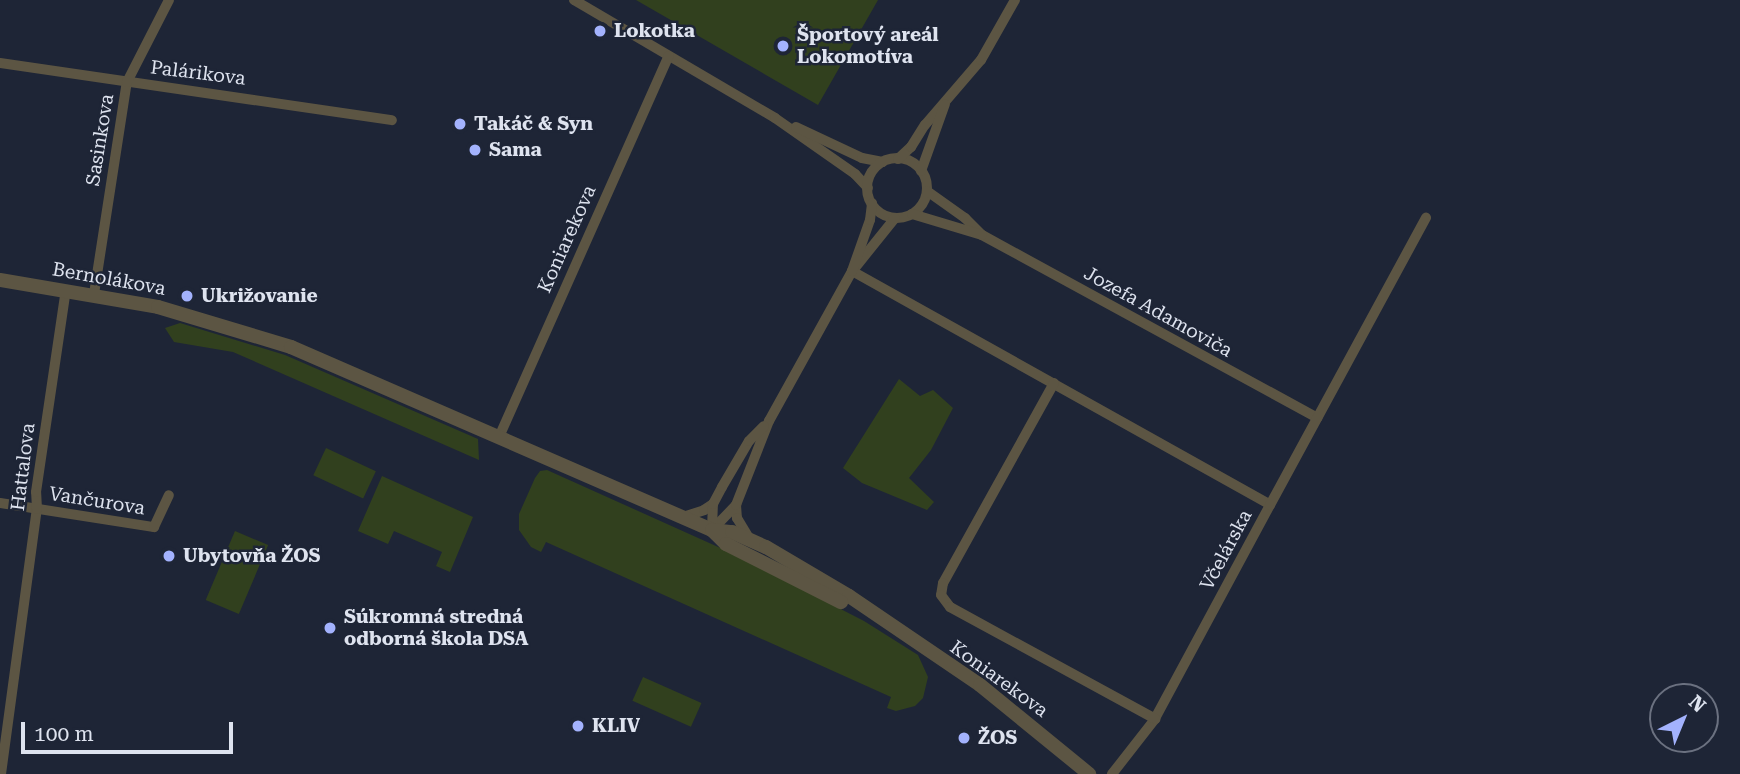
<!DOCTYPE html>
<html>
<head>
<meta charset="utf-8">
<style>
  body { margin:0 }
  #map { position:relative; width:1740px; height:774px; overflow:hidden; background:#1e2536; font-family:"Roboto Serif",serif }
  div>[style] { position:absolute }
  .green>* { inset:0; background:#31401e; transform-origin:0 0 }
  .minor>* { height:10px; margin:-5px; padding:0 5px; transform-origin:5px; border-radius:5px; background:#5c5543 }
  .minor>.ring { margin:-5px; padding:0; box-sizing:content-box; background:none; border:10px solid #5c5543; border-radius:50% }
  .tertiary>* { height:14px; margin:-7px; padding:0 7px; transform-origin:7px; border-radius:7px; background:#5c5543 }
  .dots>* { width:19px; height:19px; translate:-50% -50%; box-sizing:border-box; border:4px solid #1e2536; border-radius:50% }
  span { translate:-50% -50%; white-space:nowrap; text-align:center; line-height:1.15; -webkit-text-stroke:5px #1e2536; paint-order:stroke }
  .poi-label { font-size:19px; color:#dee3ef; font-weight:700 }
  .left { translate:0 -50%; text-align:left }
  .street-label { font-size:19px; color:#dee3ef }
  .north { position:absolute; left:1649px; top:683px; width:70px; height:70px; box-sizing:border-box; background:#1e2536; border:2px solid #6b7180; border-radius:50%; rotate:43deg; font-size:19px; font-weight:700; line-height:28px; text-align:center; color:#dee3ef }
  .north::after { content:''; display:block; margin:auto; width:24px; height:32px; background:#a3b2fd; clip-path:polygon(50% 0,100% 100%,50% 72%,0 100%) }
  .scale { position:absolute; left:21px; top:722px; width:212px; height:32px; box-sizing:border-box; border:4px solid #dee3ef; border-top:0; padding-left:9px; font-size:21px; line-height:24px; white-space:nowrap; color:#dee3ef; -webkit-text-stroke:5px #1e2536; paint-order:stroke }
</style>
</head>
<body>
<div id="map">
  <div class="green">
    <div style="clip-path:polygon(636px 0,878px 0,818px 105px)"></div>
    <div style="clip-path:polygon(180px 323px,285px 355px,478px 439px,479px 460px,233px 352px,174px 342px,165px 328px)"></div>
    <div style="clip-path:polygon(899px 379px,920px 396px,933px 390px,953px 408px,931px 450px,909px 478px,934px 502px,927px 510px,862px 483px,843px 468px)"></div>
    <div style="left:326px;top:448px;width:55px;height:30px;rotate:25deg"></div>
    <div style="clip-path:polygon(547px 470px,736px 555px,864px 621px,918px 655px,928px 677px,923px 698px,915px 706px,896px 711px,887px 708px,891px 697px,546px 542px,541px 552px,531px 547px,519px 530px,519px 514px,535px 478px,540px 471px)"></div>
    <div style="clip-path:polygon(382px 476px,473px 517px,450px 572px,436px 566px,442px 552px,394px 531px,388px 544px,358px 531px)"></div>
    <div style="left:235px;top:531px;width:36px;height:75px;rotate:23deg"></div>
    <div style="left:643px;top:677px;width:64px;height:26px;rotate:24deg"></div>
  </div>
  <div class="minor">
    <div style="left:574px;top:0;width:233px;rotate:30.4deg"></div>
    <div style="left:775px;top:118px;width:98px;rotate:35deg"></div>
    <div style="left:855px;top:174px;width:19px;rotate:47deg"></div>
    <div style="left:0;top:63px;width:396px;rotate:8.3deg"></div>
    <div style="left:796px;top:127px;width:73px;rotate:25.2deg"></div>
    <div style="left:862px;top:158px;width:21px;rotate:11deg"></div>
    <div class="ring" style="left:867px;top:158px;width:50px;height:50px"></div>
    <div style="left:898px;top:159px;width:18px;rotate:-43deg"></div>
    <div style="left:911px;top:147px;width:26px;rotate:-58deg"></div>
    <div style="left:925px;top:125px;width:86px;rotate:-49.3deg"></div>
    <div style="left:981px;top:60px;width:69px;rotate:-60.5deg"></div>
    <div style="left:921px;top:171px;width:71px;rotate:-70.3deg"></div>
    <div style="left:927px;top:191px;width:47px;rotate:35.4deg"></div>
    <div style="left:965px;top:218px;width:24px;rotate:45deg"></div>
    <div style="left:982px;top:235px;width:382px;rotate:28.6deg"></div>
    <div style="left:912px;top:214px;width:73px;rotate:16.7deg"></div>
    <div style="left:854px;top:269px;width:65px;rotate:-51.2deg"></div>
    <div style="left:852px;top:271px;width:479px;rotate:29.2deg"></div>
    <div style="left:1270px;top:505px;width:243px;rotate:118.3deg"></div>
    <div style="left:1155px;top:719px;width:70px;rotate:128deg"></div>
    <div style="left:94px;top:294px;width:215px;rotate:-81.2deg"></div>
    <div style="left:127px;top:82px;width:92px;rotate:-62.9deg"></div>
    <div style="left:1054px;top:383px;width:229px;rotate:119deg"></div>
    <div style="left:943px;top:583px;width:12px;rotate:99deg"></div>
    <div style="left:941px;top:595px;width:15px;rotate:53deg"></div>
    <div style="left:950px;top:607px;width:234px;rotate:28.6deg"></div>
    <div style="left:499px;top:437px;width:417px;rotate:-66deg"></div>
    <div style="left:0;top:503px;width:156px;rotate:8.9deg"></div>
    <div style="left:154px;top:527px;width:35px;rotate:-65deg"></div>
    <div style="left:736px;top:505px;width:13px;rotate:86deg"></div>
    <div style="left:737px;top:518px;width:26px;rotate:59deg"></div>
    <div style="left:1270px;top:505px;width:327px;rotate:-61.5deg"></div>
    <div style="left:683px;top:517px;width:22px;rotate:-18deg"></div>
    <div style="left:704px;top:510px;width:11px;rotate:-34deg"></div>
    <div style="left:712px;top:530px;width:35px;rotate:-46deg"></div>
    <div style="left:736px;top:505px;width:90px;rotate:-68.6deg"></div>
    <div style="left:769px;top:421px;width:171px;rotate:-61deg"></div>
    <div style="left:852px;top:271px;width:54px;rotate:-70.6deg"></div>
    <div style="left:870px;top:220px;width:17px;rotate:-83deg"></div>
    <div style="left:712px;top:530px;width:26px;rotate:-88deg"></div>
    <div style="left:713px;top:504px;width:19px;rotate:-62deg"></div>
    <div style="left:722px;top:487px;width:53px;rotate:-59.6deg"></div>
    <div style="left:749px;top:441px;width:21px;rotate:-45deg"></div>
    <div style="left:1px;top:774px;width:267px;rotate:-82.3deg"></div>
    <div style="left:37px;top:509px;width:17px;rotate:-93deg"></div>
    <div style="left:36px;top:492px;width:204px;rotate:-81.6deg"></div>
  </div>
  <div class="tertiary">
    <div style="left:0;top:280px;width:160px;rotate:9.7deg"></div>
    <div style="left:158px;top:307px;width:139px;rotate:16.7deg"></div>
    <div style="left:291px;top:347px;width:459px;rotate:23.5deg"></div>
    <div style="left:712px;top:530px;width:20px;rotate:6deg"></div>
    <div style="left:732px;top:532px;width:37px;rotate:24deg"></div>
    <div style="left:766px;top:547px;width:96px;rotate:30.6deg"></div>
    <div style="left:849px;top:596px;width:158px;rotate:34.2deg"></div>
    <div style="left:980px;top:685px;width:141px;rotate:39.2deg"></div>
    <div style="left:712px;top:530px;width:20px;rotate:45deg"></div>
    <div style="left:726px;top:544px;width:129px;rotate:26.8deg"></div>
  </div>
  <div class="dots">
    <div style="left:600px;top:31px;background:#a3b2fd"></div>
    <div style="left:783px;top:46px;background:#a3b2fd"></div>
    <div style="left:460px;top:124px;background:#a3b2fd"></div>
    <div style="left:475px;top:150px;background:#a3b2fd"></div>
    <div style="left:187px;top:296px;background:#a3b2fd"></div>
    <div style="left:169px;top:556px;background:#a3b2fd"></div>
    <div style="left:330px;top:628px;background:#a3b2fd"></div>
    <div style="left:578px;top:726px;background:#a3b2fd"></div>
    <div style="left:964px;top:738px;background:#a3b2fd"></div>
  </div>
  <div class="poi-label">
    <span class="left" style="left:614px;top:31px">Lokotka</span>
    <span class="left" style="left:797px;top:46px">Športový areál<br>Lokomotíva</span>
    <span class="left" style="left:474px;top:124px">Takáč &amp; Syn</span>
    <span class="left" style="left:489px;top:150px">Sama</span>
    <span class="left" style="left:201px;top:296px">Ukrižovanie</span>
    <span class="left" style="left:183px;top:556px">Ubytovňa ŽOS</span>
    <span class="left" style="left:344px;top:628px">Súkromná stredná<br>odborná škola DSA</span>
    <span class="left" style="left:592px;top:726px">KLIV</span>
    <span class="left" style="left:978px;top:738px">ŽOS</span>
  </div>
  <div class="street-label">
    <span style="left:198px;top:73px;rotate:7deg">Palárikova</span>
    <span style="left:100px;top:140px;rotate:-81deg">Sasinkova</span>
    <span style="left:567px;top:239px;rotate:-66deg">Koniarekova</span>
    <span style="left:109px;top:279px;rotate:10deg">Bernolákova</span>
    <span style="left:1158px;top:312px;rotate:29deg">Jozefa Adamoviča</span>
    <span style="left:23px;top:467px;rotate:-83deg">Hattalova</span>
    <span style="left:97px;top:501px;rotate:9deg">Vančurova</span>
    <span style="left:1226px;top:550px;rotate:-62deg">Včelárska</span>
    <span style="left:999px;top:679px;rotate:36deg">Koniarekova</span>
  </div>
  <div class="north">N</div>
  <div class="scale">100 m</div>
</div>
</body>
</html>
